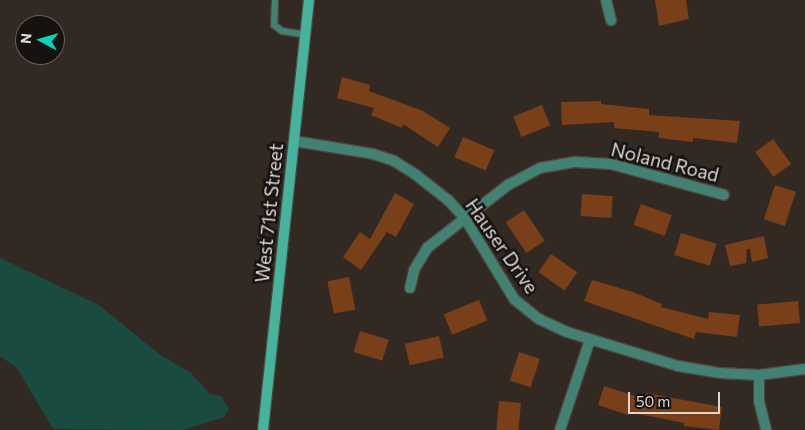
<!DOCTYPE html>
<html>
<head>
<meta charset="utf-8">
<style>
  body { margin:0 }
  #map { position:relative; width:805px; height:430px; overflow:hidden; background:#322923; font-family:Commissioner,sans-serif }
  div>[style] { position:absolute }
  .water>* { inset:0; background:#1a4b41 }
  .building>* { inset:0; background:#783f19; transform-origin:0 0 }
  .roads { filter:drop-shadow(1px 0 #4d453f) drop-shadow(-1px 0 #4d453f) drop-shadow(0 1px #4d453f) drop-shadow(0 -1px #4d453f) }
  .lane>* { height:6px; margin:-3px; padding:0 3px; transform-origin:3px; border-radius:3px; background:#438173 }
  .street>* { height:10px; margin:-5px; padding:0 5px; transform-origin:5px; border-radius:5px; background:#438173 }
  .secondary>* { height:10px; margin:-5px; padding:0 5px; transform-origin:5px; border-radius:5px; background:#46b39c }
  span { translate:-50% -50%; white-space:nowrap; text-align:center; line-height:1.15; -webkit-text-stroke:5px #161210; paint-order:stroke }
  .street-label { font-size:19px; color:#ddd7d4 }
  .north { position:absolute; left:15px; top:15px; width:50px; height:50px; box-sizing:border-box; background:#161210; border:1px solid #66615e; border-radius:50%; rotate:276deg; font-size:14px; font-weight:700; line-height:20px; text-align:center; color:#ddd7d4 }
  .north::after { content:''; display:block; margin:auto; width:18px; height:22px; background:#05d5b6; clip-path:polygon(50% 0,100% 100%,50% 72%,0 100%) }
  .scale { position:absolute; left:628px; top:392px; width:92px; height:22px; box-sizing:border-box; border:2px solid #ddd7d4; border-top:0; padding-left:6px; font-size:15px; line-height:18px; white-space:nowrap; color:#ddd7d4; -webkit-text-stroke:4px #161210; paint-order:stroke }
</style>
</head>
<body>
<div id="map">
  <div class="water">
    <div style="clip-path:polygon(0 258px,99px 305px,159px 354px,191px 373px,210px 394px,221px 396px,229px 409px,224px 417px,183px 430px,53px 429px,17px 368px,0 356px)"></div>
  </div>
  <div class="building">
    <div style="clip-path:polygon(655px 0,686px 0,689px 19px,659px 26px)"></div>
    <div style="clip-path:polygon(342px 77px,370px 85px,369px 91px,423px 111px,450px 128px,438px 147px,403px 124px,402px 128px,371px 115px,374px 108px,337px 98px)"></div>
    <div style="clip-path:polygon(601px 101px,601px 104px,649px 109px,649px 115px,740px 121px,737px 143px,693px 138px,693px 142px,659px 138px,659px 132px,614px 128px,614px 122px,562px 125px,561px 102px)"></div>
    <div style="left:542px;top:105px;width:22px;height:31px;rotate:68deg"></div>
    <div style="left:463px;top:137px;width:34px;height:22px;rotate:23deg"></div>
    <div style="left:773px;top:139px;width:31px;height:22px;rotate:54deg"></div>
    <div style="left:775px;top:185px;width:22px;height:36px;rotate:18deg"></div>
    <div style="clip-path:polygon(395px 193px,414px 204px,396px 237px,387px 232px,361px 270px,343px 257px,360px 232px,370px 239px)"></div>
    <div style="left:582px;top:194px;width:31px;height:22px;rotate:4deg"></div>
    <div style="left:641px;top:204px;width:33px;height:22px;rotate:20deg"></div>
    <div style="left:524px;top:210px;width:37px;height:22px;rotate:56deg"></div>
    <div style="left:681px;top:233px;width:37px;height:23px;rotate:17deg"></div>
    <div style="clip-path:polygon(764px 236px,768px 258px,752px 262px,750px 249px,747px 249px,746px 263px,730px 266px,725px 245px)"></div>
    <div style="left:551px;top:254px;width:32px;height:22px;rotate:35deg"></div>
    <div style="left:349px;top:277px;width:33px;height:22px;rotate:79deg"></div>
    <div style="clip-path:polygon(592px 280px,633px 292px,662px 304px,661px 307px,708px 319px,709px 312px,740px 315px,737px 337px,696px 332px,694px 339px,584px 301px)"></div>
    <div style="left:479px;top:300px;width:22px;height:38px;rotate:68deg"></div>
    <div style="left:798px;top:301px;width:22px;height:41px;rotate:85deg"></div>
    <div style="left:360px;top:331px;width:30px;height:22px;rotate:17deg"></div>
    <div style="left:439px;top:336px;width:22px;height:35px;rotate:77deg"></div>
    <div style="left:519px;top:352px;width:22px;height:30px;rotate:18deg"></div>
    <div style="clip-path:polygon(604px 386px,645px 399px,646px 393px,722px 407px,719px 430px,684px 426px,684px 423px,629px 412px,628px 415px,598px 405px)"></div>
    <div style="left:499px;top:401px;width:22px;height:29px;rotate:5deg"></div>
  </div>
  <div class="roads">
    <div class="lane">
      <div style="left:275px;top:0;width:25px;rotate:92deg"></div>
      <div style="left:274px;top:25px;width:10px;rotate:37deg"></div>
      <div style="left:282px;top:31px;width:24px;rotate:9deg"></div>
    </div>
    <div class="street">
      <div style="left:606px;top:0;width:21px;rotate:76deg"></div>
      <div style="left:294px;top:141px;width:80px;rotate:9.3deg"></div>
      <div style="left:373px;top:154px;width:22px;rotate:18deg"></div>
      <div style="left:394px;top:161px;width:26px;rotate:32deg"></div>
      <div style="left:416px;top:175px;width:41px;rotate:38deg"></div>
      <div style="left:448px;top:200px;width:23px;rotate:47deg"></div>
      <div style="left:464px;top:217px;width:96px;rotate:58.6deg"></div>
      <div style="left:514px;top:299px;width:32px;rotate:39deg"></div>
      <div style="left:539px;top:319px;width:31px;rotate:25deg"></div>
      <div style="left:567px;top:332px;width:116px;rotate:17deg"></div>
      <div style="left:678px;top:366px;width:43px;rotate:9.5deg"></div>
      <div style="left:720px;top:373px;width:39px;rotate:3deg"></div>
      <div style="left:759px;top:375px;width:46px;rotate:-7.4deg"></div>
      <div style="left:410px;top:288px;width:18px;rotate:-77deg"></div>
      <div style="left:414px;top:270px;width:26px;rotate:-59deg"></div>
      <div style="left:427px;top:248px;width:103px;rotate:-37.9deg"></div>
      <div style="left:508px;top:185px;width:36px;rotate:-28deg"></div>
      <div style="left:540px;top:168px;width:36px;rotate:-10deg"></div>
      <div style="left:575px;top:162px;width:36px;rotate:3deg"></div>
      <div style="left:611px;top:164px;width:117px;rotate:15.3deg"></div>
      <div style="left:759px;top:375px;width:26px;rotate:90deg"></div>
      <div style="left:759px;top:401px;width:30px;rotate:76deg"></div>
      <div style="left:560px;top:430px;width:95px;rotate:-71.6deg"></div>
    </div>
    <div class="secondary">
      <div style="left:263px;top:430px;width:432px;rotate:-83.9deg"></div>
    </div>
  </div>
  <div class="street-label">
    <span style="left:665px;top:162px;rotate:14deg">Noland Road</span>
    <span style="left:269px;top:213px;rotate:-84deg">West 71st Street</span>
    <span style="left:502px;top:246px;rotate:55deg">Hauser Drive</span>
  </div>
  <div class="north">N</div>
  <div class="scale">50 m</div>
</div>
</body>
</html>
